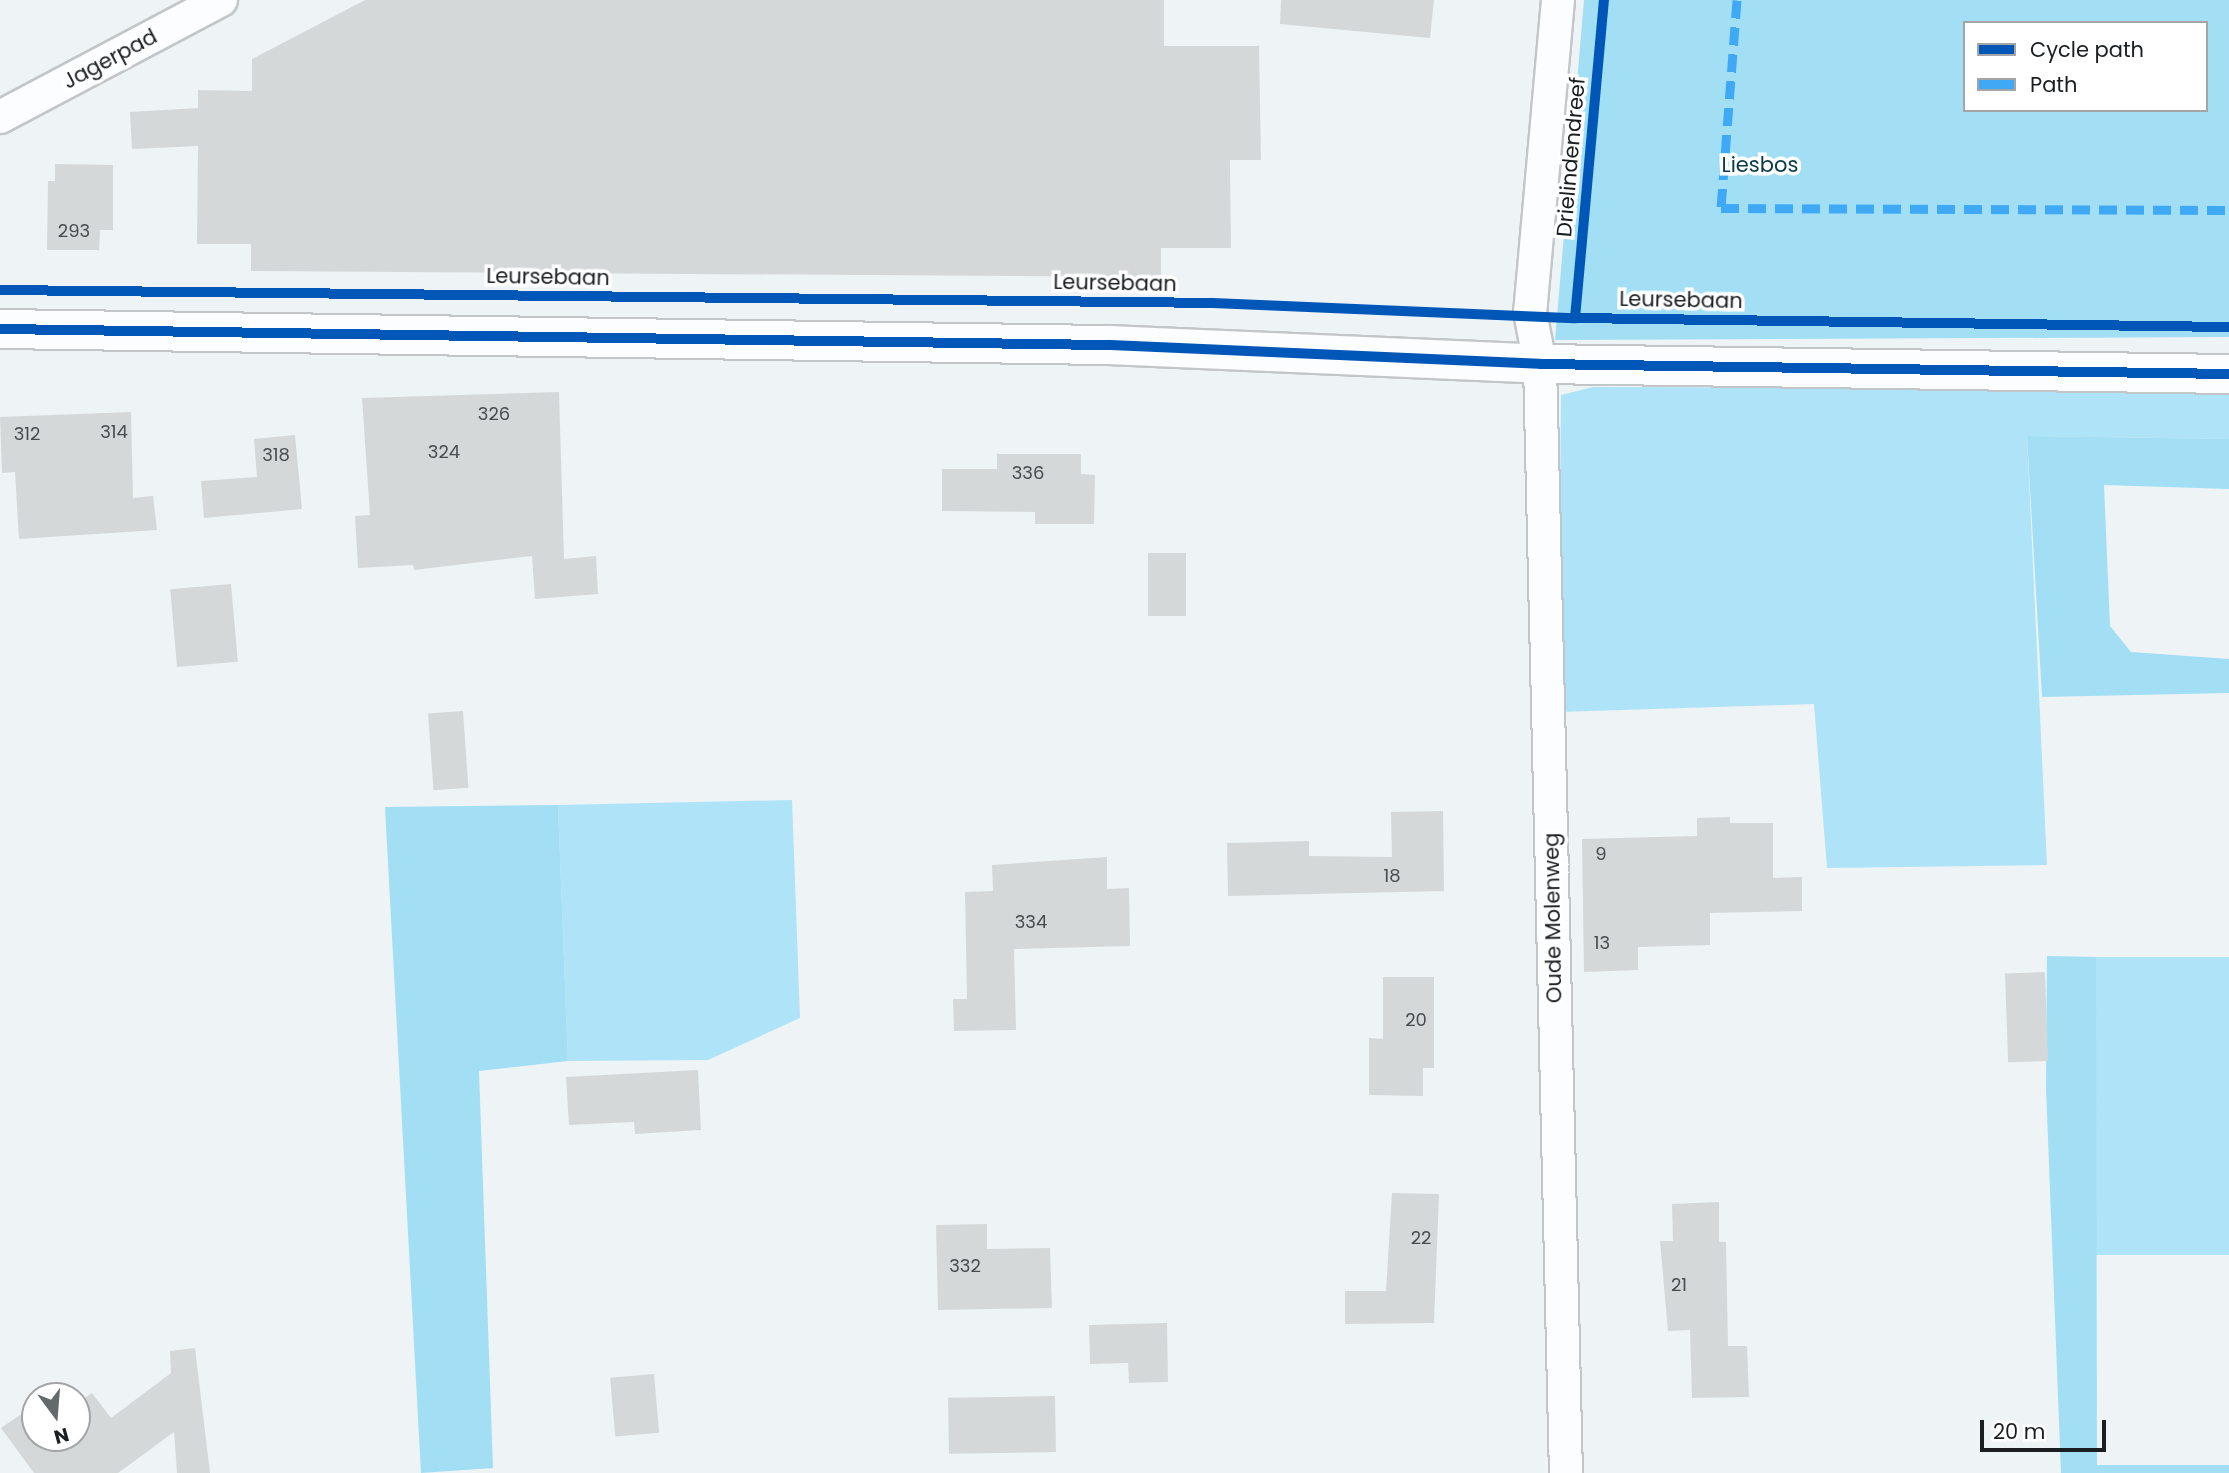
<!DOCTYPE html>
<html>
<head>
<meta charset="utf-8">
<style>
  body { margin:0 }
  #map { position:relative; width:2229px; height:1473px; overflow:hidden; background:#eef3f6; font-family:Poppins,sans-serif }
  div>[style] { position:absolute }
  .green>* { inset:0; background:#afe3f7; transform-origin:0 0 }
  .forest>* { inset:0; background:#a2dff5 }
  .building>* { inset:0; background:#d4d8d9; transform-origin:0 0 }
  .roads { filter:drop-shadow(2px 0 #c2c6c8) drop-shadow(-2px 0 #c2c6c8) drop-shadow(0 2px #c2c6c8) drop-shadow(0 -2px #c2c6c8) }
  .minor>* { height:32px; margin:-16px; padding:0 16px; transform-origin:16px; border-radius:16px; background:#fcfdfe }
  .tertiary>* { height:38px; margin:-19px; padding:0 19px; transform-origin:19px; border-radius:19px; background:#fcfdfe }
  .quiet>* { height:9px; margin-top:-4.5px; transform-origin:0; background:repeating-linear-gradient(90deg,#3fa9f5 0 18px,transparent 0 27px) }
  .cycleway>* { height:10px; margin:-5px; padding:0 5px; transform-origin:5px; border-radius:5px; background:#0057b8 }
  span { translate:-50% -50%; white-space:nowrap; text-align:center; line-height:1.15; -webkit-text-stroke:7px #fff; paint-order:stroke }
  .number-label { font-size:18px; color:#484c4e }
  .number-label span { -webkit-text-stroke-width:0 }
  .street-label { font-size:21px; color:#1a1e20 }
  .park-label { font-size:21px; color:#0a3b4b }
  .legend { position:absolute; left:1963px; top:21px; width:245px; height:91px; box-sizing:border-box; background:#fff; border:2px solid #a3a5a6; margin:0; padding:9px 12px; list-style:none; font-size:21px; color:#1a1e20 }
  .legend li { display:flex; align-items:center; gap:14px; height:35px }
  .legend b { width:35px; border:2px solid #a3a5a6 }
  .north { position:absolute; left:21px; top:1382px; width:70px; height:70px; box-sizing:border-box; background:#fff; border:2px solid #a3a5a6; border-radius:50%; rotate:164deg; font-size:19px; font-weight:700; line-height:28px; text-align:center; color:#1a1e20 }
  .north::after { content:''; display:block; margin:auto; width:24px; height:32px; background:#64696b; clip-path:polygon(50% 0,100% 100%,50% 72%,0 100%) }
  .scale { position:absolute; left:1980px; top:1420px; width:126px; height:32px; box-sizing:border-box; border:4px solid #1a1e20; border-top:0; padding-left:9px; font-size:21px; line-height:24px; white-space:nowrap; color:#1a1e20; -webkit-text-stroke:5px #fff; paint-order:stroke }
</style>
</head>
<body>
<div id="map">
  <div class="green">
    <div style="clip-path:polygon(1593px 387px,2229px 389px,2229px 439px,2027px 436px,2047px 865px,1827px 868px,1814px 704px,1558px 712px,1561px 395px)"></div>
    <div style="clip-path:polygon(792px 800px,800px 1018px,708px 1060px,568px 1061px,558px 805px)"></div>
    <div style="left:2096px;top:957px;width:133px;height:298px"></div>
  </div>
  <div class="forest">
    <div style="clip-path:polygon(evenodd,1584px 0,2229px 0,2229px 337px,1555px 340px,1584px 0,1965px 23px,2206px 23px,2206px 110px,1965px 110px,1965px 23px)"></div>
    <div style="clip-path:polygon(2027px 436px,2229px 439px,2229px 489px,2104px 485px,2110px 626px,2131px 652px,2229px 659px,2229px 693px,2042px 697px)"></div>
    <div style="clip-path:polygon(558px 805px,568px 1061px,479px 1071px,493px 1468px,421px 1473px,385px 807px)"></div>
    <div style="clip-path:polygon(2047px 956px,2096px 957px,2097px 1465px,2229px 1465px,2229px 1473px,2061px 1473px,2046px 1088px)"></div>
  </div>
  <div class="building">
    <div style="clip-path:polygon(365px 0,1164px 0,1164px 46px,1259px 46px,1261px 160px,1230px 160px,1231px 248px,1161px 248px,1161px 277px,251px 271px,251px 244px,197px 244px,198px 146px,132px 149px,130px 112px,198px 108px,198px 90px,252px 91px,252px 59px)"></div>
    <div style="clip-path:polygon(1281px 0,1434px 0,1430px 38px,1280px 24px)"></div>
    <div style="clip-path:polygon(55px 164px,113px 165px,113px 230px,100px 230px,99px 250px,47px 250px,48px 181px,55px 181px)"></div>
    <div style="clip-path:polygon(559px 392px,564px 559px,596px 556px,598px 594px,535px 599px,532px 556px,414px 570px,413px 565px,358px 568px,355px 516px,370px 515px,362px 398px)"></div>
    <div style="clip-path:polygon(131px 412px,133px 498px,153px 496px,157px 530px,19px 539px,15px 472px,2px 473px,0 417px)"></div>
    <div style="clip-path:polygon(295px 435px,302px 509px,204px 518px,201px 481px,257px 477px,254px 439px)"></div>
    <div style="clip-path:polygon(997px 454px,1081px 454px,1081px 474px,1095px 475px,1094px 524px,1035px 524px,1035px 512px,942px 511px,942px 469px,997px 469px)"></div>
    <div style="left:1148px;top:553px;width:38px;height:63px"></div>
    <div style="left:231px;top:584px;width:78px;height:61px;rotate:85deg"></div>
    <div style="left:463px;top:711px;width:77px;height:35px;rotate:86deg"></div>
    <div style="clip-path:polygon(1443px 811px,1444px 891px,1228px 896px,1227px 843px,1309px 841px,1309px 856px,1392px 857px,1391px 812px)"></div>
    <div style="clip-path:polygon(1730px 817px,1730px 823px,1773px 823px,1773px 878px,1802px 877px,1802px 911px,1710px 913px,1710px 945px,1638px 947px,1638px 970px,1584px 972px,1582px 839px,1697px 836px,1697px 818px)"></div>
    <div style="clip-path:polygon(1107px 857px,1107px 889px,1129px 888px,1130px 946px,1014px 949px,1016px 1030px,954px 1031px,953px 999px,967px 999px,965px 892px,993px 891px,992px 865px)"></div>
    <div style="left:2045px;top:972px;width:89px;height:40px;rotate:88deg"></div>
    <div style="clip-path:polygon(1383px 977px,1434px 977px,1434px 1068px,1423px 1068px,1423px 1096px,1369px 1095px,1369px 1038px,1383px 1039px)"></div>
    <div style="clip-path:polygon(698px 1070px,701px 1130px,635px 1134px,634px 1122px,569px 1125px,566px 1077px)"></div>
    <div style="clip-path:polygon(1392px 1193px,1439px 1194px,1434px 1323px,1345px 1324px,1345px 1291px,1386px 1291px)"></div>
    <div style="clip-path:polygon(1719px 1202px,1719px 1242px,1726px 1242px,1728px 1346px,1747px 1346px,1749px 1397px,1692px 1398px,1690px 1330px,1668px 1331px,1660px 1241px,1673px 1241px,1672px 1204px)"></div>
    <div style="clip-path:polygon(987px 1224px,987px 1249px,1050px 1248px,1052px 1308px,938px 1310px,936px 1225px)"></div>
    <div style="clip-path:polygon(1167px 1323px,1168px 1382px,1129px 1383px,1128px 1363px,1090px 1364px,1089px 1325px)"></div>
    <div style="clip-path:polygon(195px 1348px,210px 1473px,177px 1473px,174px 1432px,118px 1473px,34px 1473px,1px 1428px,33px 1406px,35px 1438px,77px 1438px,77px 1403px,92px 1393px,111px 1418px,171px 1373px,170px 1351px)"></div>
    <div style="left:654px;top:1374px;width:59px;height:44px;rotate:85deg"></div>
    <div style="left:1055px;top:1396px;width:56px;height:107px;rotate:89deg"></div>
  </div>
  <div class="roads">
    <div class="minor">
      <div style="left:1558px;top:0;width:313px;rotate:95.1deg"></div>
      <div style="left:1530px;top:312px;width:53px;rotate:79.1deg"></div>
      <div style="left:1540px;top:364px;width:1109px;rotate:88.66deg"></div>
      <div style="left:0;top:117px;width:250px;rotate:-27.9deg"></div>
    </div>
    <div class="tertiary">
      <div style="left:0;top:329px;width:1110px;rotate:0.83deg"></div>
      <div style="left:1110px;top:345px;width:430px;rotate:2.5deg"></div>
      <div style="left:1540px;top:364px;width:689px;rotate:0.83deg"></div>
    </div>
  </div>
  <div class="quiet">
    <div style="left:1737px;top:0;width:209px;rotate:94.4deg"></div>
    <div style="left:1721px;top:208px;width:508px;rotate:0.23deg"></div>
  </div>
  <div class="cycleway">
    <div style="left:0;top:290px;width:1212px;rotate:0.61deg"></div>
    <div style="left:1212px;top:303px;width:363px;rotate:2.4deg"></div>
    <div style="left:1575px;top:318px;width:654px;rotate:0.79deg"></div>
    <div style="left:1575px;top:318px;width:319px;rotate:-84.8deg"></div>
    <div style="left:0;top:329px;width:1110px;rotate:0.83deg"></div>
    <div style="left:1110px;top:345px;width:430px;rotate:2.5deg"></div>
    <div style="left:1540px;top:364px;width:689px;rotate:0.83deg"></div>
  </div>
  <div class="number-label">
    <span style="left:74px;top:231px">293</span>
    <span style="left:494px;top:414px">326</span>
    <span style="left:114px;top:432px">314</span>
    <span style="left:27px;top:434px">312</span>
    <span style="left:444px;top:452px">324</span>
    <span style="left:276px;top:455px">318</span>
    <span style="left:1028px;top:473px">336</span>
    <span style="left:1601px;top:854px">9</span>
    <span style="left:1392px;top:876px">18</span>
    <span style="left:1031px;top:922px">334</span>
    <span style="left:1602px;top:943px">13</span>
    <span style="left:1416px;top:1020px">20</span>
    <span style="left:1421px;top:1238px">22</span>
    <span style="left:965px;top:1266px">332</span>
    <span style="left:1679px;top:1285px">21</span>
  </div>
  <div class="street-label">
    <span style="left:110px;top:59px;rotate:-28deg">Jagerpad</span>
    <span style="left:1571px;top:157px;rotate:-85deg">Drielindendreef</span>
    <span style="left:548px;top:277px;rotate:1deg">Leursebaan</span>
    <span style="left:1115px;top:283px;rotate:1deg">Leursebaan</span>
    <span style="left:1681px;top:300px;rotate:1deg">Leursebaan</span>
    <span style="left:1553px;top:918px;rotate:-91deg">Oude Molenweg</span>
  </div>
  <div class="park-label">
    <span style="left:1760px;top:165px">Liesbos</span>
  </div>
  <ul class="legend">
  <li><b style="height:9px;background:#0057b8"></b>Cycle path</li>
  <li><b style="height:9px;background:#3fa9f5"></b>Path</li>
  </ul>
  <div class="north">N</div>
  <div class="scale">20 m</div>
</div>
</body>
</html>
